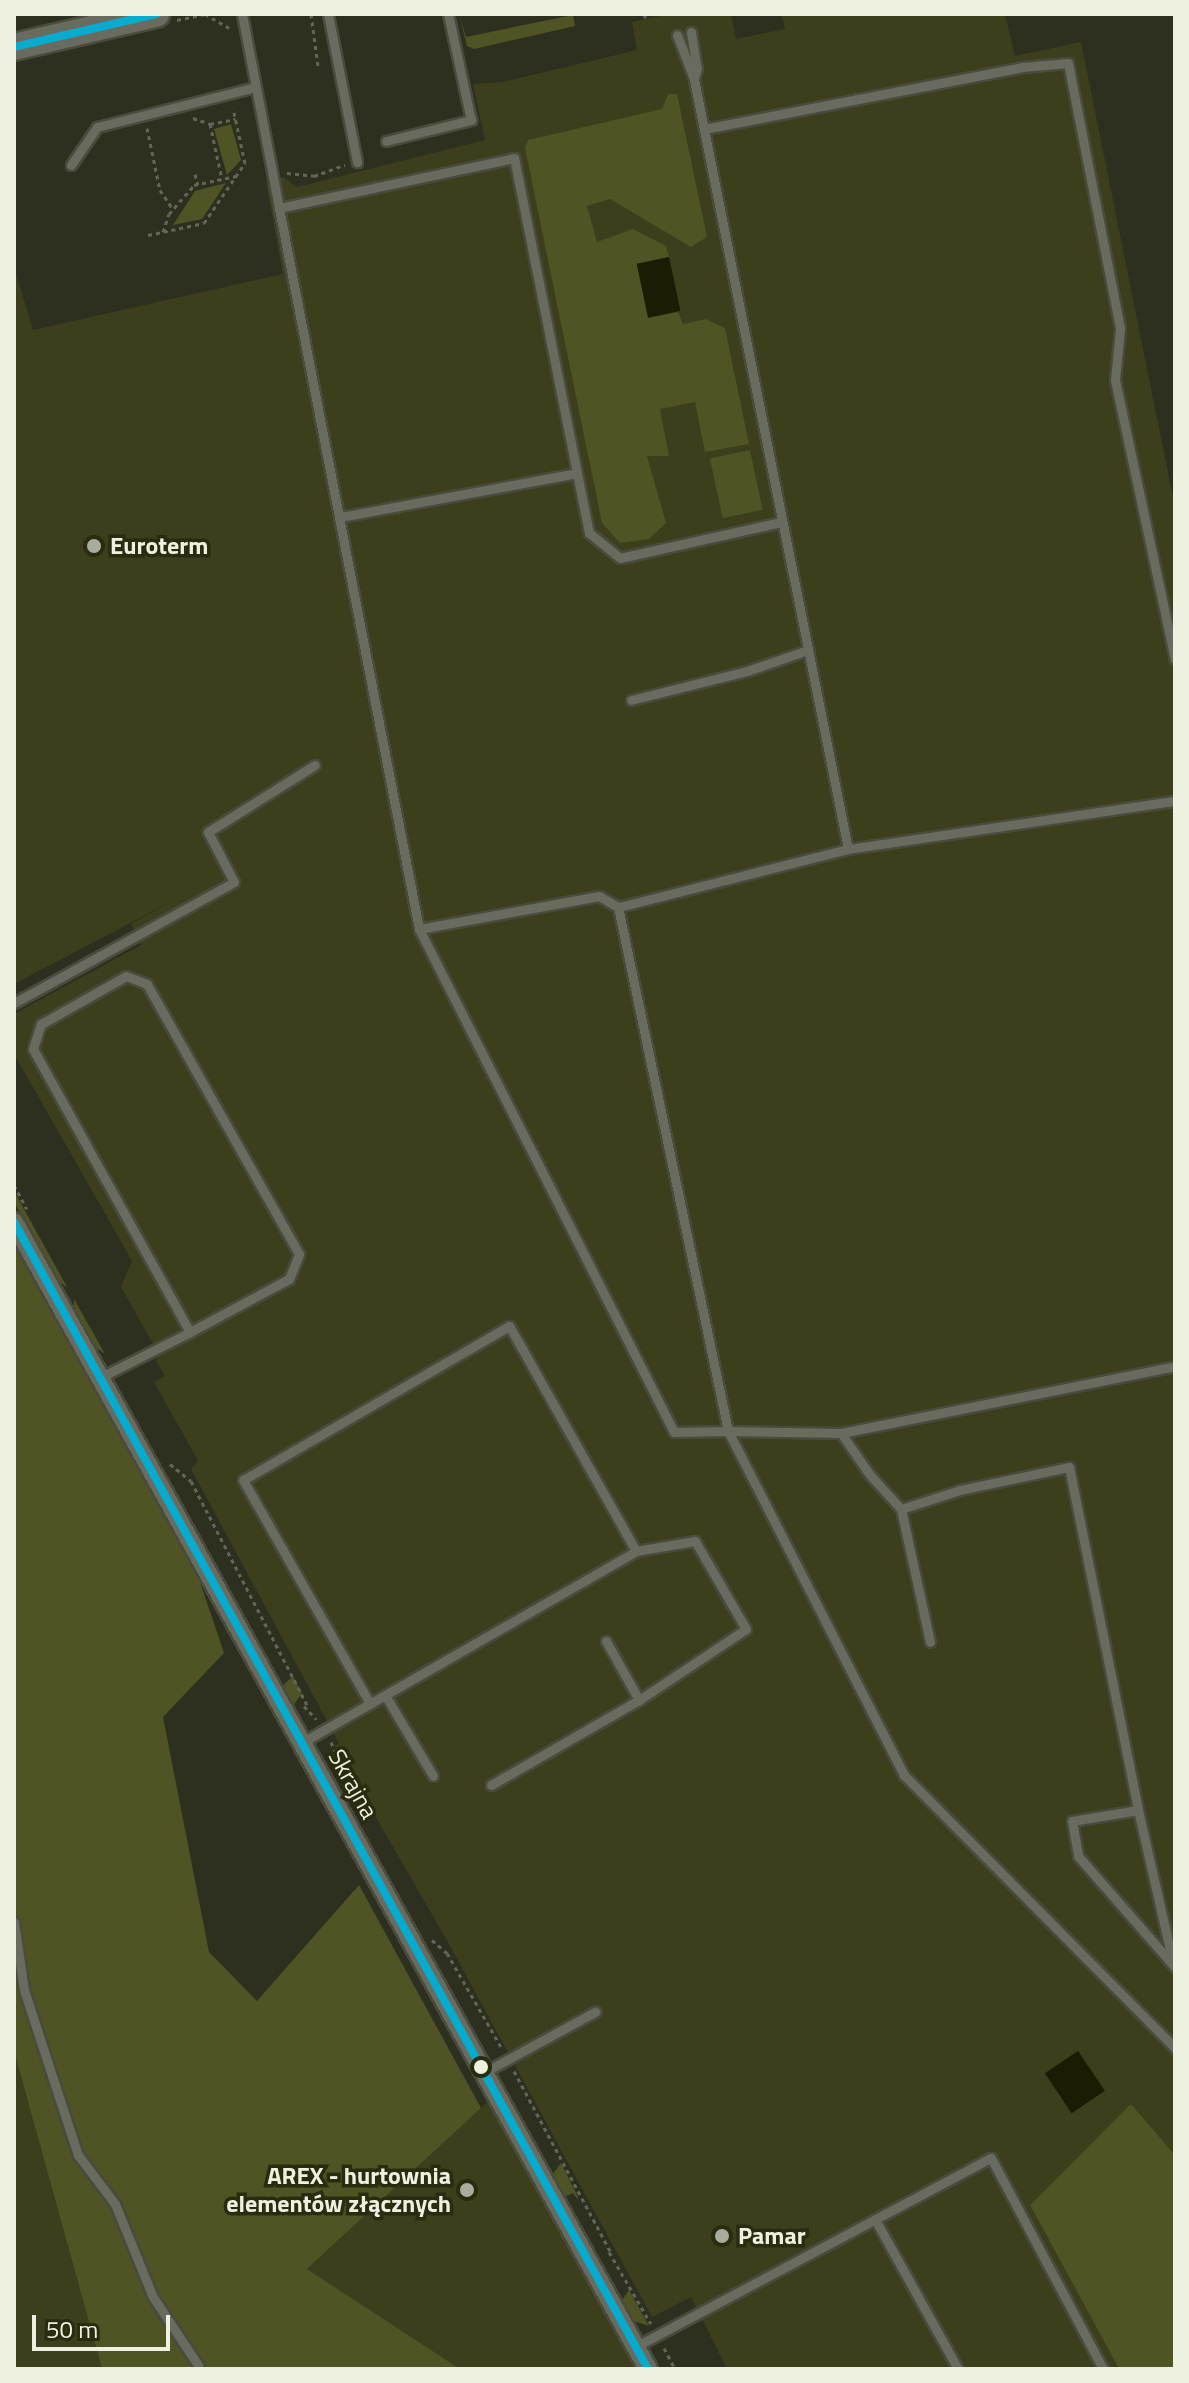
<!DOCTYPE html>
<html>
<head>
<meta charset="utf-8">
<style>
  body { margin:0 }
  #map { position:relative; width:1189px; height:2383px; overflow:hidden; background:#2e301f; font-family:"Titillium Web",sans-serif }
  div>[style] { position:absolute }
  .built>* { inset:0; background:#3c3e1c }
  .green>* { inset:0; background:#505323; transform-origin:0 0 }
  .water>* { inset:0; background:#1a1c03; transform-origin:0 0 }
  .path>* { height:3px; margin-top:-1.5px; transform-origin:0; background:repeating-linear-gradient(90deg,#646559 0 4px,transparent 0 8px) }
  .roads { filter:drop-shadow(2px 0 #494b3d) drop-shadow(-2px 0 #494b3d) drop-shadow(0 2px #494b3d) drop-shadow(0 -2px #494b3d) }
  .lane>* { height:9px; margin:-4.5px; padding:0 4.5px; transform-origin:4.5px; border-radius:4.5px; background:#6a6b5f }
  .street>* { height:18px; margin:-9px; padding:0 9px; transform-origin:9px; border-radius:9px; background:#6a6b5f }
  .secondary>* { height:26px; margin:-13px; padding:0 13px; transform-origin:13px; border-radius:13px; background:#6a6b5f }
  .bus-1>* { height:8px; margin:-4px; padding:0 4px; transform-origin:4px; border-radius:4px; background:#06acd0 }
  .dots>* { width:22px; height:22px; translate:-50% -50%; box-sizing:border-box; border:4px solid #2a2c0f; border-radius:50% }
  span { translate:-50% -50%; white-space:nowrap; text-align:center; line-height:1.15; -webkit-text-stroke:7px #2a2c0f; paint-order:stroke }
  .poi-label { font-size:24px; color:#eff1e0; font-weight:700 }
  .left { translate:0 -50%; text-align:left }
  .right { translate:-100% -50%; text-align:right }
  .street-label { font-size:24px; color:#eff1e0 }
  .frame { position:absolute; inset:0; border:16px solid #eff1e0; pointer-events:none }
  .scale { position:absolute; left:32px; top:2315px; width:138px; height:36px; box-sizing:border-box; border:4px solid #eff1e0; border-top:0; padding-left:10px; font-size:24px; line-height:28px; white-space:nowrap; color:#eff1e0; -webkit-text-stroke:6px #2a2c0f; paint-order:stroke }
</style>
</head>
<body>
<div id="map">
  <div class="built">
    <div style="clip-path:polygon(670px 14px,731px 14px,736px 39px,785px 29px,782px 16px,791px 14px,1005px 14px,1015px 56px,1081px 42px,1175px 507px,1175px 2155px,1131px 2105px,1030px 2205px,1119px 2369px,727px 2369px,691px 2297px,652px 2317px,449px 1944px,335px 1746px,339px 1743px,191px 1469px,198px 1461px,154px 1382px,165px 1376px,156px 1360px,160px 1356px,121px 1287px,132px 1261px,14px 1054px,14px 1014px,141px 945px,131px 924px,176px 899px,14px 984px,14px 267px,33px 330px,283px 274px,266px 182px,283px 177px,297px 187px,485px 140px,473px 84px,503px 82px,637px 50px,632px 22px)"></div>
    <div style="clip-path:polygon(14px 2051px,102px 2369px,14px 2369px)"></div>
    <div style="clip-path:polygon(495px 2095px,648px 2369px,459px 2369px,307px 2269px)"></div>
  </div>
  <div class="green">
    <div style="clip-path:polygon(459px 14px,466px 37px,573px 15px,575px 26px,474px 49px,467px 46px)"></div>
    <div style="clip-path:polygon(668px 94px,677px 94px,707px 237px,691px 247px,610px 199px,587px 206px,597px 242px,633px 229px,666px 246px,669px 257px,637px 264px,648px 318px,678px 312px,683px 324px,706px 319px,725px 328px,749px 444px,705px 452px,695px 402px,660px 409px,669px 456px,647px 456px,666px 523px,649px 539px,620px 543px,602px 523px,525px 148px,528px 140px,662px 109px)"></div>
    <div style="clip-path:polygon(231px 124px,241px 160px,227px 175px,214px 129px)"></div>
    <div style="clip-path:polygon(226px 183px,202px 219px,173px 225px,195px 191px)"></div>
    <div style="left:750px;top:450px;width:61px;height:41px;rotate:78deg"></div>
    <div style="clip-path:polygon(14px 1191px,67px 1287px,59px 1282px,14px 1202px)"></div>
    <div style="clip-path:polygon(14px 1246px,199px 1579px,224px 1653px,163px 1717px,209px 1952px,257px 2001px,359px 1885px,481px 2108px,307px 2269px,460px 2369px,102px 2369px,14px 2051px)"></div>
    <div style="clip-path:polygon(74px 1299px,105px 1354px,95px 1347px,74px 1310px)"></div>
    <div style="clip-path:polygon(293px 1676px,302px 1693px,293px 1706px,282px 1686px)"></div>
    <div style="clip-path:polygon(1131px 2104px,1175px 2155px,1175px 2369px,1119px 2369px,1030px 2205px)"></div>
    <div style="clip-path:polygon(561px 2163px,578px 2197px,577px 2199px,573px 2193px,564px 2197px,552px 2175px)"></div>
    <div style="clip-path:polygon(629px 2290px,649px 2326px,634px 2321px,621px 2302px)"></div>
  </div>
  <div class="water">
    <div style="left:669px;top:257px;width:55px;height:33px;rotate:78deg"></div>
    <div style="left:1078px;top:2051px;width:48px;height:40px;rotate:56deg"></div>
  </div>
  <div class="path">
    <div style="left:311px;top:14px;width:52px;rotate:82.3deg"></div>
    <div style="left:644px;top:14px;width:5px;rotate:68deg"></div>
    <div style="left:177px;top:20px;width:29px;rotate:-12deg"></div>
    <div style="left:205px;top:14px;width:28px;rotate:30deg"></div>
    <div style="left:193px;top:118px;width:18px;rotate:19deg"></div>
    <div style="left:210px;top:124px;width:26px;rotate:-11deg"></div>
    <div style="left:210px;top:124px;width:56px;rotate:77.7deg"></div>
    <div style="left:147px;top:128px;width:63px;rotate:78.2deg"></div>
    <div style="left:160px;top:190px;width:23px;rotate:56deg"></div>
    <div style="left:287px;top:173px;width:27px;rotate:6deg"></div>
    <div style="left:314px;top:176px;width:33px;rotate:-20deg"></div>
    <div style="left:195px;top:174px;width:11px;rotate:75deg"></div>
    <div style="left:163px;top:232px;width:19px;rotate:-72deg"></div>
    <div style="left:169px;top:214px;width:38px;rotate:-49deg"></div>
    <div style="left:194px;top:185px;width:43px;rotate:-12.1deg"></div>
    <div style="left:148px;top:235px;width:57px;rotate:-12.1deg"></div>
    <div style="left:204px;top:223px;width:73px;rotate:-55.7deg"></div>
    <div style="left:245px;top:163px;width:56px;rotate:-102.3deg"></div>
    <div style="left:14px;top:1185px;width:27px;rotate:62deg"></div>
    <div style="left:170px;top:1464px;width:27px;rotate:39deg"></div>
    <div style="left:191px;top:1481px;width:252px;rotate:62.6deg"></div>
    <div style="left:304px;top:1706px;width:18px;rotate:47deg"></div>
    <div style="left:331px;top:1742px;width:60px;rotate:67.3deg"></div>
    <div style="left:432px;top:1940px;width:20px;rotate:41deg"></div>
    <div style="left:447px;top:1953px;width:108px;rotate:60.1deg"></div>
    <div style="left:514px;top:2071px;width:204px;rotate:61.9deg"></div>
    <div style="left:609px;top:2252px;width:83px;rotate:59.7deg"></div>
    <div style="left:664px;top:2348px;width:24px;rotate:62deg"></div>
  </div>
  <div class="roads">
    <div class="lane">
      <div style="left:242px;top:14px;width:197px;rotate:79.2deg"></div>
      <div style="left:328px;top:14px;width:151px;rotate:78.9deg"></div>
      <div style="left:691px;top:32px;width:36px;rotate:81deg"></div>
      <div style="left:697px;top:68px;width:11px;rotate:105deg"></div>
      <div style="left:677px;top:35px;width:47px;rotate:68.9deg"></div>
      <div style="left:694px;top:79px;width:785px;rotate:78.69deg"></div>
      <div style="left:848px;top:849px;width:237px;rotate:165.8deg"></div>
      <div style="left:618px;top:907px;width:535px;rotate:78.14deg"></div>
      <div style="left:728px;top:1431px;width:113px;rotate:1deg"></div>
      <div style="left:841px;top:1433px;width:341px;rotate:-11.3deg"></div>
      <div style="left:704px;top:129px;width:325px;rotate:-11deg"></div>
      <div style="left:1023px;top:67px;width:45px;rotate:-5.1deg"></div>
      <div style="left:1068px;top:63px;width:270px;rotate:78.9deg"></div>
      <div style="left:1120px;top:328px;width:52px;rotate:95.5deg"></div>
      <div style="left:1115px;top:380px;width:285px;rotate:77.9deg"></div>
      <div style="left:386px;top:141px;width:88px;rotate:-13.9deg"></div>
      <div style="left:471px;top:120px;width:108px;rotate:-102.2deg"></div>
      <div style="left:71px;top:165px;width:46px;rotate:-55.6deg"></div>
      <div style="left:97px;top:127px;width:163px;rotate:-14.2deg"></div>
      <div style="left:340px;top:517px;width:241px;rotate:-10.5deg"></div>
      <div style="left:781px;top:522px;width:165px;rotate:167.4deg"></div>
      <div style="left:620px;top:558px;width:40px;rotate:-141deg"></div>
      <div style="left:589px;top:533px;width:382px;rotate:-101.3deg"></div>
      <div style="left:514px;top:158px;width:240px;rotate:168deg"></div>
      <div style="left:279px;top:208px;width:734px;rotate:79.01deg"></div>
      <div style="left:419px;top:929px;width:564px;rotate:63.12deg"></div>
      <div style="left:674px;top:1432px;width:54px;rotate:-1.1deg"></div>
      <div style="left:728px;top:1431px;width:386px;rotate:62.9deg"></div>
      <div style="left:904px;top:1775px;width:385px;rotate:45.2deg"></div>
      <div style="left:631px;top:700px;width:120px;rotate:-14deg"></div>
      <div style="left:747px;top:671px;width:65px;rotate:-19deg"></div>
      <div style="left:848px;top:849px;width:331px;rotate:-8.4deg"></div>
      <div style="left:419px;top:929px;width:183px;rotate:-10.4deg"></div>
      <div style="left:599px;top:896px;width:22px;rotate:30deg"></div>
      <div style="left:14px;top:1003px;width:251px;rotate:-28.8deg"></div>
      <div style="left:234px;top:882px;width:56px;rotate:-117.5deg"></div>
      <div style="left:208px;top:832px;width:126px;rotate:-32.1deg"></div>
      <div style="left:101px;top:1377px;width:100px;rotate:-26.8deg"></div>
      <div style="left:190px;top:1332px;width:112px;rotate:-28.2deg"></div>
      <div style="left:289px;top:1279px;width:27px;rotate:-68deg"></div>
      <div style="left:299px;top:1254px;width:310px;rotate:-119.4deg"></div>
      <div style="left:147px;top:984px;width:22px;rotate:-159deg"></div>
      <div style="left:126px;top:976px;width:98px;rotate:150.5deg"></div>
      <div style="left:41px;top:1024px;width:26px;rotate:108deg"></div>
      <div style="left:33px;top:1049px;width:324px;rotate:61deg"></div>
      <div style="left:841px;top:1433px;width:51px;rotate:55.4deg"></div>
      <div style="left:870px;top:1475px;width:46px;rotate:47.6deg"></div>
      <div style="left:901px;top:1509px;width:136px;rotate:77.7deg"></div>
      <div style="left:901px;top:1509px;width:62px;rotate:-17.9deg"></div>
      <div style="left:960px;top:1490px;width:111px;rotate:-11.9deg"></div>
      <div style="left:1069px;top:1467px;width:350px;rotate:78.6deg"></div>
      <div style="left:1138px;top:1810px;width:67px;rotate:170.5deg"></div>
      <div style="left:1072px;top:1821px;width:36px;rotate:80deg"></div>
      <div style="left:1078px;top:1856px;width:147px;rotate:48.9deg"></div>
      <div style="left:606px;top:1641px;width:68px;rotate:60.8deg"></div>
      <div style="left:385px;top:1695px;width:94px;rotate:59.3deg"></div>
      <div style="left:303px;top:1742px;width:384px;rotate:-29.8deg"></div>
      <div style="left:636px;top:1551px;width:258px;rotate:-119.4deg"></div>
      <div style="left:509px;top:1326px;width:307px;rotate:149.9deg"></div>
      <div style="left:243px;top:1480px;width:257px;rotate:60.4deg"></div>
      <div style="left:491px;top:1785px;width:171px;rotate:-29.9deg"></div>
      <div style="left:639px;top:1700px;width:128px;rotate:-33.6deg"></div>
      <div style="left:746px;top:1629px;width:102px;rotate:-120.1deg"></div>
      <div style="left:695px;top:1541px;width:60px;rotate:170.4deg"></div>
      <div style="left:1138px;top:1810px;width:157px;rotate:77.1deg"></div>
      <div style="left:14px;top:1922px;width:69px;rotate:81.6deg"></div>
      <div style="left:24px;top:1990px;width:174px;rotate:71.9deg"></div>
      <div style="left:78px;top:2155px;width:61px;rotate:52.9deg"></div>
      <div style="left:115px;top:2204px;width:100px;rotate:67.8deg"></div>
      <div style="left:153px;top:2297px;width:82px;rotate:56.5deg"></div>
      <div style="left:483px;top:2073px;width:128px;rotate:-28.6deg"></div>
      <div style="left:876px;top:2221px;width:169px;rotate:61deg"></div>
      <div style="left:635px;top:2347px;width:403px;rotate:-28deg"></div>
      <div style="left:991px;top:2158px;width:239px;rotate:62deg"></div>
    </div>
    <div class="street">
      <div style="left:14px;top:1222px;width:1311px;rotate:61.07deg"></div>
    </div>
    <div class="secondary">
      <div style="left:14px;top:47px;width:146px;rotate:-13.1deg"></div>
    </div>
  </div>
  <div class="bus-1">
    <div style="left:14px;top:47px;width:146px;rotate:-13.1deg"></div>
    <div style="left:14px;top:1222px;width:1311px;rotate:61.07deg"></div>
  </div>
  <div class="dots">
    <div style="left:94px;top:546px;background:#abad9c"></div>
    <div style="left:481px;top:2067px;background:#eff1e0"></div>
    <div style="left:467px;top:2190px;background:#abad9c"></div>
    <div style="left:722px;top:2236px;background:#abad9c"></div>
  </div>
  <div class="poi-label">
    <span class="left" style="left:110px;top:546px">Euroterm</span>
    <span class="right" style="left:451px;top:2190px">AREX - hurtownia<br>elementów złącznych</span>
    <span class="left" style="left:738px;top:2236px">Pamar</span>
  </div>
  <div class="street-label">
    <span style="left:353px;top:1784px;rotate:61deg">Skrajna</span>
  </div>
  <div class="frame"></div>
  <div class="scale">50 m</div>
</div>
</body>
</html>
